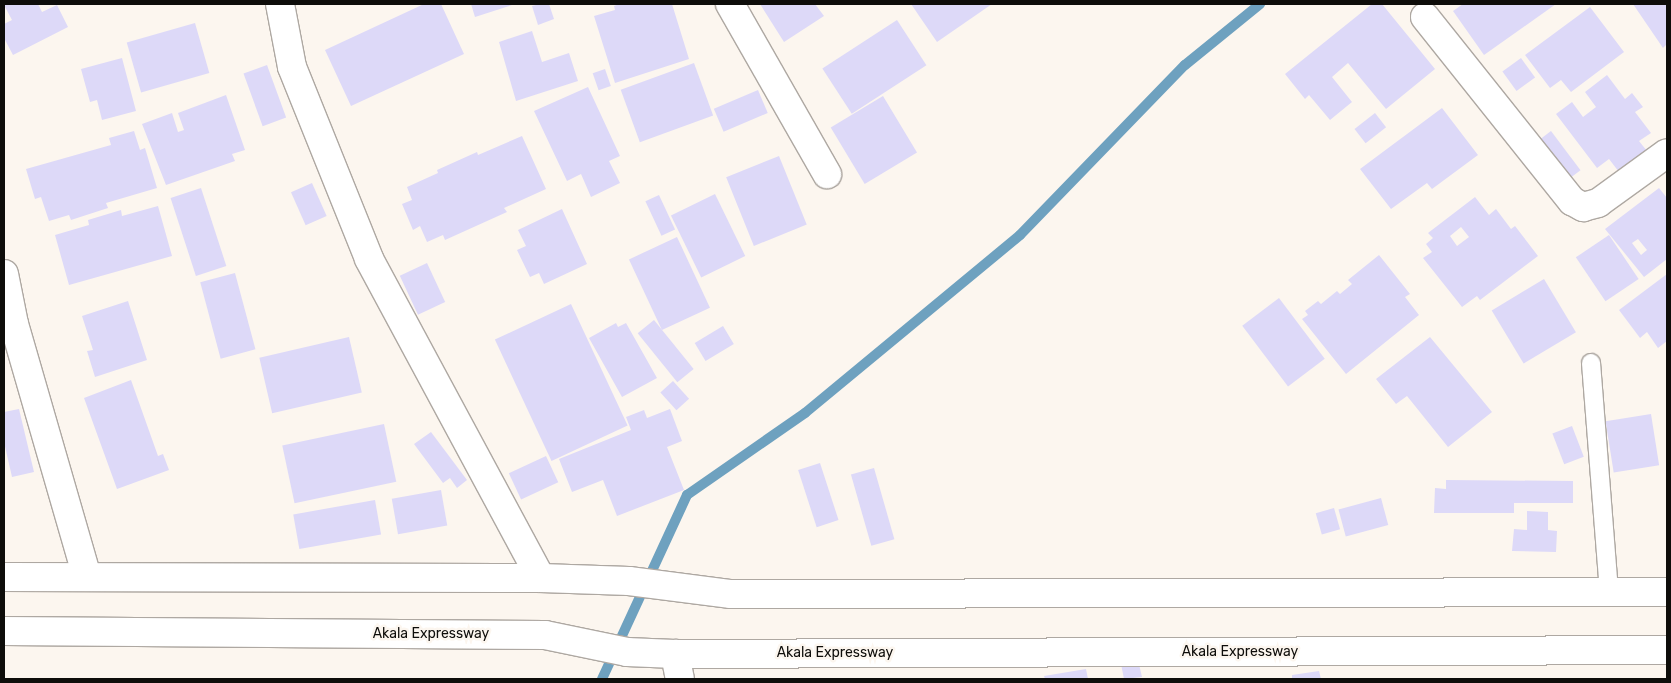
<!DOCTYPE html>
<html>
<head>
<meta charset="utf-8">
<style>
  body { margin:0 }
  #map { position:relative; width:1671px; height:683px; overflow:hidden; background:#fcf6ef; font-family:Rubik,sans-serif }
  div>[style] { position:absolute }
  .stream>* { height:10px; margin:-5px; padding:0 5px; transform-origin:5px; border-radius:5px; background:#6ea1bf }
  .building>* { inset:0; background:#ddd9f8; transform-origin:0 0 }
  .roads { filter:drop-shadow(1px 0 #aea8a2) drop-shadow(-1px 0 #aea8a2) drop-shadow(0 1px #aea8a2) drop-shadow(0 -1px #aea8a2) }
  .lane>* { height:18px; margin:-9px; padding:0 9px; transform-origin:9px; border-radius:9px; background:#fff }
  .street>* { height:28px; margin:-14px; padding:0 14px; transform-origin:14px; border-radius:14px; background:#fff }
  .primary>* { height:28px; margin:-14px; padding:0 14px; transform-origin:14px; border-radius:14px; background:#fff }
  span { translate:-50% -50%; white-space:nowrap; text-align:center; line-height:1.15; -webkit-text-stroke:5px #fcf6ef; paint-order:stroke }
  .street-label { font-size:14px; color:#0e0d0a }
  .frame { position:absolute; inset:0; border:5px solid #0e0d0a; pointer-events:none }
</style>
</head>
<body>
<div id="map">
  <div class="stream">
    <div style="left:602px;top:679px;width:203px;rotate:-65.2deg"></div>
    <div style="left:687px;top:495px;width:144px;rotate:-34.8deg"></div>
    <div style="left:805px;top:413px;width:279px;rotate:-39.6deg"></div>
    <div style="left:1020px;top:235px;width:237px;rotate:-45.9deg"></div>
    <div style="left:1185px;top:65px;width:97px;rotate:-39.1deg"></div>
  </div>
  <div class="building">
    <div style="clip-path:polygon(38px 4px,42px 12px,57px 5px,68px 27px,13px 55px,4px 38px,4px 24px,12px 20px,4px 5px)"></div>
    <div style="clip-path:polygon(424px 4px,441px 4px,464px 54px,351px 106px,325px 50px)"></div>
    <div style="clip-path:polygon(471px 4px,515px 4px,475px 17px)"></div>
    <div style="clip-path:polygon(540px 4px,549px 4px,554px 19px,538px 25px,532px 6px)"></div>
    <div style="clip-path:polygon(619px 4px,672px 4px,689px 59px,615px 83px,594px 16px,615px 10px,614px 6px)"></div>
    <div style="clip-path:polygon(760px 4px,815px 4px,824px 16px,784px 42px)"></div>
    <div style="clip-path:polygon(911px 4px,992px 4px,937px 42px)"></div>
    <div style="clip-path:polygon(1372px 4px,1382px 4px,1435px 69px,1386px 109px,1348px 63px,1332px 77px,1352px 102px,1330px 120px,1309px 95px,1305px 99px,1285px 74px)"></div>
    <div style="clip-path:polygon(1463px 4px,1556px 4px,1484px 55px,1453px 11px)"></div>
    <div style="clip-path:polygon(1633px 4px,1667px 4px,1667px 44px,1663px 48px)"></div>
    <div style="clip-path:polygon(1590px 7px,1624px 52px,1571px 92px,1561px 80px,1550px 88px,1525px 55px)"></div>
    <div style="left:897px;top:20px;width:54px;height:89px;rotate:57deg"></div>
    <div style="left:195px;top:23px;width:52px;height:71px;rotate:74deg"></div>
    <div style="clip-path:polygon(532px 31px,542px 62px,569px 53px,578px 81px,516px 101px,499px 42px)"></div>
    <div style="clip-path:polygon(122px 58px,136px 111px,102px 120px,97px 100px,90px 102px,81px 69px)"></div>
    <div style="left:1521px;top:58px;width:24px;height:23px;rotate:54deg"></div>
    <div style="left:694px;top:63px;width:56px;height:78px;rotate:70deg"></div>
    <div style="left:267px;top:65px;width:56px;height:25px;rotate:70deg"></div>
    <div style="left:605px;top:69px;width:18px;height:13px;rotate:71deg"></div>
    <div style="clip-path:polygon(1607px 75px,1625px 99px,1632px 93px,1643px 107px,1635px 112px,1651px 133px,1639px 141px,1647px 151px,1619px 172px,1609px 159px,1597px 168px,1556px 114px,1572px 102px,1583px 117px,1596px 107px,1585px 92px)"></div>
    <div style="clip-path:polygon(588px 87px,620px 156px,609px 161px,620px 183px,591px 197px,581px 174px,567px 181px,534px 111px)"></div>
    <div style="left:758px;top:90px;width:25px;height:48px;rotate:67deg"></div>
    <div style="clip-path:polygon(226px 95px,245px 150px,232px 154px,235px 161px,166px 185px,142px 124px,172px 113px,178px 132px,184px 130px,178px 113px)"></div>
    <div style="left:883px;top:96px;width:66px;height:61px;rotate:59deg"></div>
    <div style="clip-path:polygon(1442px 108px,1478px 155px,1432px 189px,1427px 183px,1391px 209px,1360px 169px)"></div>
    <div style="left:1375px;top:113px;width:18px;height:26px;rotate:52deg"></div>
    <div style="clip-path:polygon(134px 131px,140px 150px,145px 148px,157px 188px,106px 203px,108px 208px,71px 220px,69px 215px,49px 221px,41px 197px,35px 199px,26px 169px,111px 145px,109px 138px)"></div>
    <div style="left:1551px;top:131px;width:49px;height:16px;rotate:53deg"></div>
    <div style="clip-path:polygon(522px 136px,546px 189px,504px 208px,507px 212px,445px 240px,443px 235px,427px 242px,420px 226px,413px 230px,402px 204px,412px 200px,407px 187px,438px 173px,437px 170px,477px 152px,478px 155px)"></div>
    <div style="left:779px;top:156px;width:74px;height:57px;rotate:68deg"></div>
    <div style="left:312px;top:183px;width:36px;height:23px;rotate:66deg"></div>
    <div style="left:201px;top:188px;width:82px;height:32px;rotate:72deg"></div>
    <div style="clip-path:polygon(evenodd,1659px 188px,1667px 198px,1667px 259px,1644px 277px,1605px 229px,1659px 188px,1638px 239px,1647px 250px,1641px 255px,1632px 243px,1638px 239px)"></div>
    <div style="left:715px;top:194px;width:69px;height:49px;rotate:64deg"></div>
    <div style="left:659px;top:195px;width:38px;height:15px;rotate:65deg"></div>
    <div style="clip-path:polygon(evenodd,1475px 197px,1489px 215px,1496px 209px,1511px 229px,1515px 226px,1538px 256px,1480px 300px,1477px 296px,1462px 307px,1423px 258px,1432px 252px,1426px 244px,1433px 238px,1428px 233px,1475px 197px,1461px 227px,1469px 237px,1457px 246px,1450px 236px,1461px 227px)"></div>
    <div style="clip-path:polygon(158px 206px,172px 256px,69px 285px,55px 235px,89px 225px,88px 220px,121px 210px,122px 216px)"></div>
    <div style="clip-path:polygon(562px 209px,587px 264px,544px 284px,539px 273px,530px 277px,517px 250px,526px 246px,518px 230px)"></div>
    <div style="left:1609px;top:235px;width:53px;height:40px;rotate:56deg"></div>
    <div style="left:677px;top:237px;width:78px;height:53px;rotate:65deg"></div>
    <div style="clip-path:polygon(1379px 255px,1410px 294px,1405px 297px,1419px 315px,1346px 374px,1302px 319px,1308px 315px,1305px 311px,1318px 301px,1321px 304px,1337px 291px,1340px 294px,1352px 284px,1348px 280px)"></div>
    <div style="left:427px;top:263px;width:43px;height:30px;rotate:65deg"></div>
    <div style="left:235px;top:273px;width:79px;height:36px;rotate:75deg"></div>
    <div style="clip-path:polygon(1667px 274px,1667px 341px,1658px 348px,1647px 332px,1640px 338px,1619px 310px)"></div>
    <div style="left:1544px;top:279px;width:62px;height:61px;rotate:59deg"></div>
    <div style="left:1279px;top:298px;width:76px;height:46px;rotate:53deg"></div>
    <div style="clip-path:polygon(128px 301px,147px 360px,95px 377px,87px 351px,93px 350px,82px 316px)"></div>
    <div style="left:571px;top:304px;width:134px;height:84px;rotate:65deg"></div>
    <div style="left:654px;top:320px;width:63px;height:21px;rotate:51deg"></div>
    <div style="clip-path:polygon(616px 323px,618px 327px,626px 323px,657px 378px,622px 397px,589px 338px)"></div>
    <div style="left:723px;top:326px;width:21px;height:33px;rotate:59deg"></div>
    <div style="left:349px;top:337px;width:57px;height:92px;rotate:77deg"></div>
    <div style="clip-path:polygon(1430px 337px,1492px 412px,1448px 447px,1407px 396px,1396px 404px,1376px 379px)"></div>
    <div style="clip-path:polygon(131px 380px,158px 456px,163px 454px,169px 470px,117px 489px,84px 398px)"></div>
    <div style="left:673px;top:381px;width:24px;height:17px;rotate:48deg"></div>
    <div style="clip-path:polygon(19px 409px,34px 472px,12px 477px,4px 442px,4px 412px)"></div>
    <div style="clip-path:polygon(670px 409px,682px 441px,667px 447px,684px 490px,617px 516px,603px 480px,572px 492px,559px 459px,631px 430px,626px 417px,644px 410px,647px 418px)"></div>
    <div style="left:1651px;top:414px;width:52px;height:46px;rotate:81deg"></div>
    <div style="left:384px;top:424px;width:59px;height:104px;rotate:78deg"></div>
    <div style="left:1572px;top:426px;width:33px;height:21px;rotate:69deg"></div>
    <div style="clip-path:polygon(431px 432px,467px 480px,457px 488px,450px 478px,443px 483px,414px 444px)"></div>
    <div style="left:546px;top:456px;width:29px;height:41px;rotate:65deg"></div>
    <div style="left:820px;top:463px;width:60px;height:23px;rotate:72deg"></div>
    <div style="left:874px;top:468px;width:74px;height:24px;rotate:74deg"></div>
    <div style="clip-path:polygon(1446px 480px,1573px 481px,1573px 503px,1514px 503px,1514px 513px,1434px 513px,1435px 488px,1446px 489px)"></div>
    <div style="left:441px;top:490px;width:36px;height:50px;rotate:80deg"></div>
    <div style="left:1381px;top:498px;width:28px;height:44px;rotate:75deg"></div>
    <div style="left:375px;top:500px;width:35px;height:83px;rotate:80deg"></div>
    <div style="left:1334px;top:508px;width:22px;height:19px;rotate:74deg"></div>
    <div style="clip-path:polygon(1527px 511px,1548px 512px,1548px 530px,1557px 531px,1556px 552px,1512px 551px,1514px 529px,1527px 530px)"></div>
    <div style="clip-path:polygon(1138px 660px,1142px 677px,1124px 679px,1121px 664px)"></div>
    <div style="clip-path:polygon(1086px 669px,1088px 679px,1045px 679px,1044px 676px)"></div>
    <div style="clip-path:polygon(1319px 671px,1321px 679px,1292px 679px,1292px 675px)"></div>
  </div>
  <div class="roads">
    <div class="lane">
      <div style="left:1591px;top:363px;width:229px;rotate:85.5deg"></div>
    </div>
    <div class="street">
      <div style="left:280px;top:4px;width:64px;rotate:79.2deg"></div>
      <div style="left:292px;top:67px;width:207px;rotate:68.1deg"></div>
      <div style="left:369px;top:259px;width:362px;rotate:61.7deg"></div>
      <div style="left:730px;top:4px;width:196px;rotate:60.3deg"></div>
      <div style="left:1425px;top:17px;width:236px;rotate:51.4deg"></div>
      <div style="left:1572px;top:201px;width:13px;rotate:29deg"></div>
      <div style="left:1583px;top:207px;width:16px;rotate:-15deg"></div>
      <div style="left:1598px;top:203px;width:85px;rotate:-35.9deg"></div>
      <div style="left:4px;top:274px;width:51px;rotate:78.7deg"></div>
      <div style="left:14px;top:324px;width:263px;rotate:73.9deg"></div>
      <div style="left:675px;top:654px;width:25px;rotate:79deg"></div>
    </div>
    <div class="primary">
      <div style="left:4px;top:577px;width:537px;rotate:0.11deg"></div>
      <div style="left:541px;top:578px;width:88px;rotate:2deg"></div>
      <div style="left:629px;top:581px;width:103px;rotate:7.3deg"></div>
      <div style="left:731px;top:594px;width:936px;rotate:-0.12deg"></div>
      <div style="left:4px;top:631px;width:541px;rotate:0.42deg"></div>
      <div style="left:545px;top:635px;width:84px;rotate:11.7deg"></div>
      <div style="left:627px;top:652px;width:48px;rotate:2.4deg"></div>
      <div style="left:675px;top:654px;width:992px;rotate:-0.23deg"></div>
    </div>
  </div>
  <div class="street-label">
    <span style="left:431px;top:634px">Akala Expressway</span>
    <span style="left:1240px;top:652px">Akala Expressway</span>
    <span style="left:835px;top:653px">Akala Expressway</span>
  </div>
  <div class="frame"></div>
</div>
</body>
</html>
